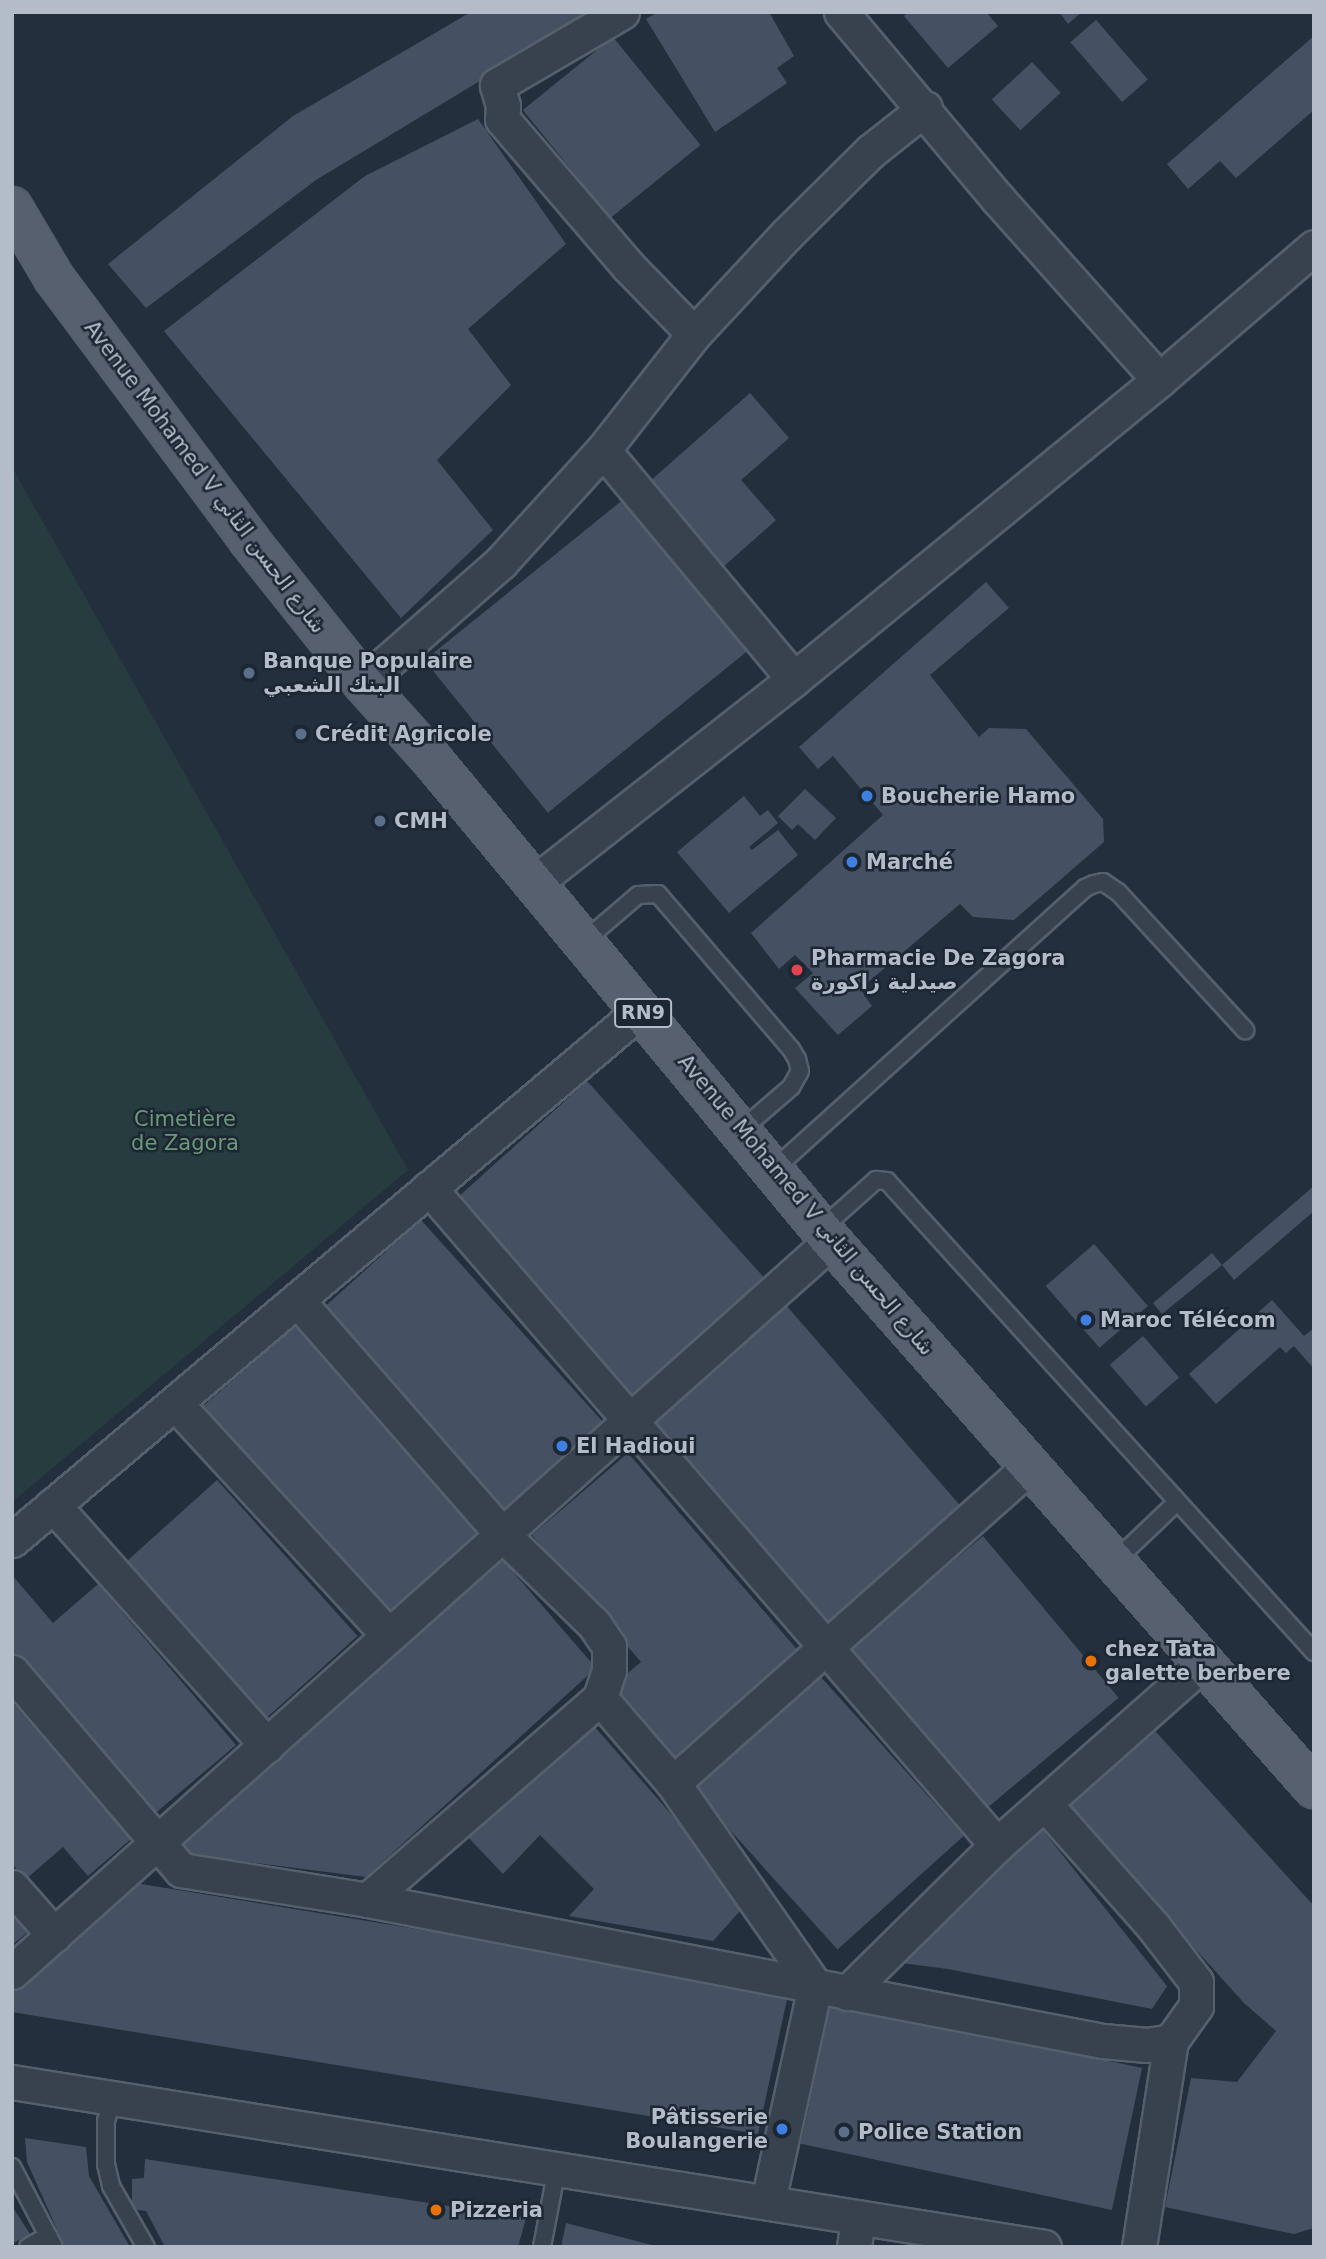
<!DOCTYPE html>
<html>
<head>
<meta charset="utf-8">
<style>
  body { margin:0 }
  #map { position:relative; width:1326px; height:2259px; overflow:hidden; background:#242f3e; font-family:"DejaVu Sans",Vazirmatn,sans-serif }
  div>[style] { position:absolute }
  .green>* { inset:0; background:#263c3f }
  .building>* { inset:0; background:#455162; transform-origin:0 0 }
  .roads { filter:drop-shadow(2px 0 #565f6c) drop-shadow(-2px 0 #565f6c) drop-shadow(0 2px #565f6c) drop-shadow(0 -2px #565f6c) }
  .service>* { height:16px; margin:-8px; padding:0 8px; transform-origin:8px; border-radius:8px; background:#38414e }
  .minor>* { height:33px; margin:-16.5px; padding:0 16.5px; transform-origin:16.5px; border-radius:16.5px; background:#38414e }
  .primary>* { height:38px; margin:-19px; padding:0 19px; transform-origin:19px; border-radius:19px; background:#56606e }
  .dots>* { width:19px; height:19px; translate:-50% -50%; box-sizing:border-box; border:4px solid #1d2633; border-radius:50% }
  span { translate:-50% -50%; white-space:nowrap; text-align:center; line-height:1.15; -webkit-text-stroke:5px #1d2633; paint-order:stroke }
  .shield-label span { padding:2px 5px; background:#1d2633; border:2px solid; border-radius:5px; -webkit-text-stroke-width:0 }
  .shield-label { font-size:19px; color:#b4bcc9; font-weight:700 }
  .street-label { font-size:21px; color:#b4bcc9 }
  .poi-label { font-size:21px; color:#b4bcc9; font-weight:700 }
  .left { translate:0 -50%; text-align:left }
  .right { translate:-100% -50%; text-align:right }
  .park-label { font-size:21px; color:#6b9a76 }
  .frame { position:absolute; inset:0; border:14px solid #b4bcc9; pointer-events:none }
</style>
</head>
<body>
<div id="map">
  <div class="green">
    <div style="clip-path:polygon(12px 467px,408px 1170px,12px 1502px)"></div>
  </div>
  <div class="building">
    <div style="clip-path:polygon(471px 12px,594px 12px,316px 180px,146px 308px,108px 264px,293px 116px)"></div>
    <div style="clip-path:polygon(658px 12px,769px 12px,794px 56px,777px 68px,787px 83px,715px 132px,646px 19px)"></div>
    <div style="clip-path:polygon(908px 12px,986px 12px,998px 26px,948px 68px,904px 16px)"></div>
    <div style="clip-path:polygon(1059px 12px,1082px 12px,1068px 24px)"></div>
    <div style="left:1096px;top:20px;width:79px;height:34px;rotate:49deg"></div>
    <div style="clip-path:polygon(1314px 36px,1314px 110px,1236px 178px,1220px 161px,1188px 189px,1167px 164px)"></div>
    <div style="left:613px;top:37px;width:139px;height:116px;rotate:51deg"></div>
    <div style="left:1032px;top:62px;width:42px;height:55px;rotate:47deg"></div>
    <div style="clip-path:polygon(478px 119px,566px 244px,468px 329px,511px 385px,437px 460px,493px 530px,401px 618px,164px 331px,365px 176px)"></div>
    <div style="clip-path:polygon(750px 393px,789px 438px,741px 480px,776px 520px,723px 567px,649px 482px)"></div>
    <div style="left:625px;top:498px;width:196px;height:258px;rotate:51deg"></div>
    <div style="clip-path:polygon(986px 582px,1009px 608px,930px 675px,979px 737px,989px 728px,1026px 729px,1103px 819px,1104px 842px,1014px 920px,973px 917px,960px 904px,860px 989px,872px 1006px,838px 1035px,795px 988px,813px 973px,795px 955px,779px 969px,751px 933px,883px 815px,833px 756px,818px 769px,799px 747px)"></div>
    <div style="clip-path:polygon(805px 789px,836px 818px,815px 840px,798px 824px,792px 830px,778px 816px)"></div>
    <div style="clip-path:polygon(744px 796px,760px 816px,768px 810px,778px 823px,749px 847px,752px 850px,778px 830px,798px 855px,729px 913px,677px 852px)"></div>
    <div style="left:587px;top:1081px;width:266px;height:179px;rotate:48deg"></div>
    <div style="clip-path:polygon(1314px 1186px,1314px 1211px,1234px 1280px,1222px 1265px,1162px 1314px,1153px 1303px,1212px 1253px,1222px 1265px)"></div>
    <div style="left:421px;top:1220px;width:274px;height:133px;rotate:48deg"></div>
    <div style="left:1094px;top:1244px;width:82px;height:64px;rotate:49deg"></div>
    <div style="clip-path:polygon(1272px 1300px,1304px 1336px,1314px 1328px,1314px 1369px,1294px 1346px,1286px 1353px,1280px 1347px,1216px 1404px,1189px 1374px)"></div>
    <div style="left:785px;top:1304px;width:269px;height:178px;rotate:49deg"></div>
    <div style="left:300px;top:1322px;width:278px;height:132px;rotate:49deg"></div>
    <div style="left:1143px;top:1336px;width:55px;height:44px;rotate:49deg"></div>
    <div style="clip-path:polygon(628px 1453px,800px 1653px,671px 1763px,608px 1690px,641px 1662px,532px 1535px)"></div>
    <div style="left:217px;top:1480px;width:210px;height:126px;rotate:48deg"></div>
    <div style="left:983px;top:1536px;width:211px;height:177px;rotate:50deg"></div>
    <div style="clip-path:polygon(502px 1559px,596px 1668px,366px 1877px,193px 1855px,178px 1843px)"></div>
    <div style="clip-path:polygon(12px 1575px,53px 1623px,98px 1584px,236px 1745px,152px 1816px,12px 1652px)"></div>
    <div style="left:820px;top:1676px;width:215px;height:170px;rotate:48deg"></div>
    <div style="clip-path:polygon(12px 1702px,131px 1839px,88px 1876px,63px 1847px,26px 1879px,12px 1864px)"></div>
    <div style="clip-path:polygon(1147px 1722px,1314px 1906px,1314px 2228px,1294px 2234px,1165px 2207px,1191px 2078px,1237px 2082px,1276px 2031px,1244px 2003px,1061px 1800px)"></div>
    <div style="clip-path:polygon(594px 1726px,748px 1902px,713px 1941px,569px 1916px,594px 1889px,540px 1835px,503px 1874px,466px 1835px)"></div>
    <div style="clip-path:polygon(1041px 1828px,1167px 1986px,1152px 2009px,948px 1969px,894px 1962px)"></div>
    <div style="clip-path:polygon(129px 1882px,789px 1990px,758px 2134px,12px 2012px,12px 1991px)"></div>
    <div style="clip-path:polygon(12px 1914px,28px 1932px,12px 1945px)"></div>
    <div style="left:831px;top:2002px;width:318px;height:145px;rotate:12deg"></div>
    <div style="clip-path:polygon(25px 2138px,86px 2147px,89px 2176px,130px 2247px,65px 2247px,27px 2162px)"></div>
    <div style="clip-path:polygon(145px 2159px,526px 2218px,518px 2247px,165px 2247px,146px 2211px,132px 2209px,132px 2179px,144px 2178px)"></div>
    <div style="clip-path:polygon(12px 2206px,30px 2234px,12px 2244px)"></div>
    <div style="clip-path:polygon(566px 2223px,656px 2246px,656px 2247px,561px 2247px)"></div>
  </div>
  <div class="roads">
    <div class="service">
      <div style="left:583px;top:942px;width:72px;rotate:-40.5deg"></div>
      <div style="left:638px;top:895px;width:20px;rotate:-3deg"></div>
      <div style="left:658px;top:894px;width:204px;rotate:49.4deg"></div>
      <div style="left:791px;top:1049px;width:12px;rotate:59deg"></div>
      <div style="left:797px;top:1059px;width:12px;rotate:76deg"></div>
      <div style="left:800px;top:1071px;width:18px;rotate:119deg"></div>
      <div style="left:791px;top:1087px;width:67px;rotate:139.2deg"></div>
      <div style="left:773px;top:1170px;width:421px;rotate:-42.1deg"></div>
      <div style="left:1085px;top:888px;width:10px;rotate:-24deg"></div>
      <div style="left:1094px;top:884px;width:9px;rotate:-13deg"></div>
      <div style="left:1103px;top:882px;width:18px;rotate:34deg"></div>
      <div style="left:1118px;top:892px;width:188px;rotate:47.4deg"></div>
      <div style="left:821px;top:1229px;width:74px;rotate:-41.7deg"></div>
      <div style="left:876px;top:1180px;width:11px;rotate:5deg"></div>
      <div style="left:887px;top:1181px;width:636px;rotate:47.81deg"></div>
      <div style="left:1114px;top:1562px;width:87px;rotate:-43.6deg"></div>
      <div style="left:113px;top:2098px;width:24px;rotate:107deg"></div>
      <div style="left:106px;top:2121px;width:43px;rotate:90deg"></div>
      <div style="left:106px;top:2164px;width:23px;rotate:77deg"></div>
      <div style="left:111px;top:2186px;width:70px;rotate:60.2deg"></div>
      <div style="left:12px;top:2167px;width:90px;rotate:62.3deg"></div>
      <div style="left:28px;top:2247px;width:23px;rotate:-29deg"></div>
      <div style="left:542px;top:2247px;width:80px;rotate:-79.2deg"></div>
    </div>
    <div class="minor">
      <div style="left:622px;top:12px;width:145px;rotate:149.7deg"></div>
      <div style="left:497px;top:85px;width:22px;rotate:74deg"></div>
      <div style="left:503px;top:106px;width:13px;rotate:94deg"></div>
      <div style="left:502px;top:119px;width:195px;rotate:49.4deg"></div>
      <div style="left:629px;top:267px;width:93px;rotate:45.9deg"></div>
      <div style="left:841px;top:12px;width:244px;rotate:50deg"></div>
      <div style="left:998px;top:199px;width:242px;rotate:48.3deg"></div>
      <div style="left:603px;top:450px;width:298px;rotate:50.2deg"></div>
      <div style="left:363px;top:683px;width:184px;rotate:-41.2deg"></div>
      <div style="left:501px;top:562px;width:151px;rotate:-47.7deg"></div>
      <div style="left:603px;top:450px;width:147px;rotate:-51.9deg"></div>
      <div style="left:694px;top:334px;width:135px;rotate:-47.1deg"></div>
      <div style="left:786px;top:235px;width:120px;rotate:-44.7deg"></div>
      <div style="left:871px;top:151px;width:69px;rotate:-38.5deg"></div>
      <div style="left:534px;top:883px;width:330px;rotate:-38.1deg"></div>
      <div style="left:794px;top:679px;width:472px;rotate:-39.3deg"></div>
      <div style="left:1159px;top:380px;width:204px;rotate:-40.6deg"></div>
      <div style="left:429px;top:1188px;width:868px;rotate:49.16deg"></div>
      <div style="left:297px;top:1300px;width:311px;rotate:48.8deg"></div>
      <div style="left:502px;top:1534px;width:129px;rotate:44.4deg"></div>
      <div style="left:594px;top:1624px;width:27px;rotate:56deg"></div>
      <div style="left:609px;top:1646px;width:24px;rotate:90deg"></div>
      <div style="left:609px;top:1670px;width:29px;rotate:108deg"></div>
      <div style="left:600px;top:1698px;width:308px;rotate:139deg"></div>
      <div style="left:175px;top:1403px;width:316px;rotate:47.4deg"></div>
      <div style="left:53px;top:1505px;width:322px;rotate:48.3deg"></div>
      <div style="left:12px;top:1540px;width:823px;rotate:-40.12deg"></div>
      <div style="left:12px;top:1672px;width:260px;rotate:49.5deg"></div>
      <div style="left:181px;top:1870px;width:189px;rotate:9.1deg"></div>
      <div style="left:368px;top:1900px;width:748px;rotate:10.86deg"></div>
      <div style="left:1103px;top:2041px;width:44px;rotate:5.2deg"></div>
      <div style="left:1147px;top:2045px;width:24px;rotate:-9deg"></div>
      <div style="left:1171px;top:2041px;width:43px;rotate:-54.5deg"></div>
      <div style="left:1196px;top:2006px;width:24px;rotate:-90deg"></div>
      <div style="left:1196px;top:1982px;width:71px;rotate:-127.5deg"></div>
      <div style="left:1153px;top:1926px;width:164px;rotate:-131.5deg"></div>
      <div style="left:600px;top:1698px;width:112px;rotate:49.3deg"></div>
      <div style="left:673px;top:1783px;width:248px;rotate:55deg"></div>
      <div style="left:815px;top:1986px;width:221px;rotate:102.3deg"></div>
      <div style="left:673px;top:1783px;width:479px;rotate:-41.6deg"></div>
      <div style="left:12px;top:1887px;width:64px;rotate:48.8deg"></div>
      <div style="left:12px;top:1972px;width:1098px;rotate:-41.75deg"></div>
      <div style="left:847px;top:1993px;width:211px;rotate:-44.6deg"></div>
      <div style="left:997px;top:1845px;width:275px;rotate:-41.5deg"></div>
      <div style="left:12px;top:2082px;width:1045px;rotate:9.08deg"></div>
      <div style="left:854px;top:2247px;width:30px;rotate:-82deg"></div>
      <div style="left:1139px;top:2247px;width:208px;rotate:-81.2deg"></div>
    </div>
    <div class="primary">
      <div style="left:12px;top:207px;width:82px;rotate:59.4deg"></div>
      <div style="left:54px;top:278px;width:327px;rotate:53.3deg"></div>
      <div style="left:249px;top:540px;width:183px;rotate:51.4deg"></div>
      <div style="left:363px;top:683px;width:105px;rotate:48.1deg"></div>
      <div style="left:433px;top:761px;width:624px;rotate:50.34deg"></div>
      <div style="left:831px;top:1241px;width:730px;rotate:48.56deg"></div>
    </div>
  </div>
  <div class="dots">
    <div style="left:249px;top:673px;background:#5c6f8a"></div>
    <div style="left:301px;top:734px;background:#5c6f8a"></div>
    <div style="left:867px;top:796px;background:#3f7fe0"></div>
    <div style="left:380px;top:821px;background:#5c6f8a"></div>
    <div style="left:852px;top:862px;background:#3f7fe0"></div>
    <div style="left:797px;top:970px;background:#e0444e"></div>
    <div style="left:1086px;top:1320px;background:#3f7fe0"></div>
    <div style="left:562px;top:1446px;background:#3f7fe0"></div>
    <div style="left:1091px;top:1661px;background:#e8710a"></div>
    <div style="left:782px;top:2129px;background:#3f7fe0"></div>
    <div style="left:844px;top:2132px;background:#5c6f8a"></div>
    <div style="left:436px;top:2210px;background:#e8710a"></div>
  </div>
  <div class="shield-label">
    <span style="left:643px;top:1013px">RN9</span>
  </div>
  <div class="street-label">
    <span style="left:205px;top:477px;rotate:53deg">Avenue Mohamed V شارع الحسن الثاني</span>
    <span style="left:806px;top:1205px;rotate:50deg">Avenue Mohamed V شارع الحسن الثاني</span>
  </div>
  <div class="poi-label">
    <span class="left" style="left:263px;top:673px">Banque Populaire<br>البنك الشعبي</span>
    <span class="left" style="left:315px;top:734px">Crédit Agricole</span>
    <span class="left" style="left:881px;top:796px">Boucherie Hamo</span>
    <span class="left" style="left:394px;top:821px">CMH</span>
    <span class="left" style="left:866px;top:862px">Marché</span>
    <span class="left" style="left:811px;top:970px">Pharmacie De Zagora<br>صيدلية زاكورة</span>
    <span class="left" style="left:1100px;top:1320px">Maroc Télécom</span>
    <span class="left" style="left:576px;top:1446px">El Hadioui</span>
    <span class="left" style="left:1105px;top:1661px">chez Tata<br>galette berbere</span>
    <span class="right" style="left:768px;top:2129px">Pâtisserie<br>Boulangerie</span>
    <span class="left" style="left:858px;top:2132px">Police Station</span>
    <span class="left" style="left:450px;top:2210px">Pizzeria</span>
  </div>
  <div class="park-label">
    <span style="left:185px;top:1131px">Cimetière<br>de Zagora</span>
  </div>
  <div class="frame"></div>
</div>
</body>
</html>
